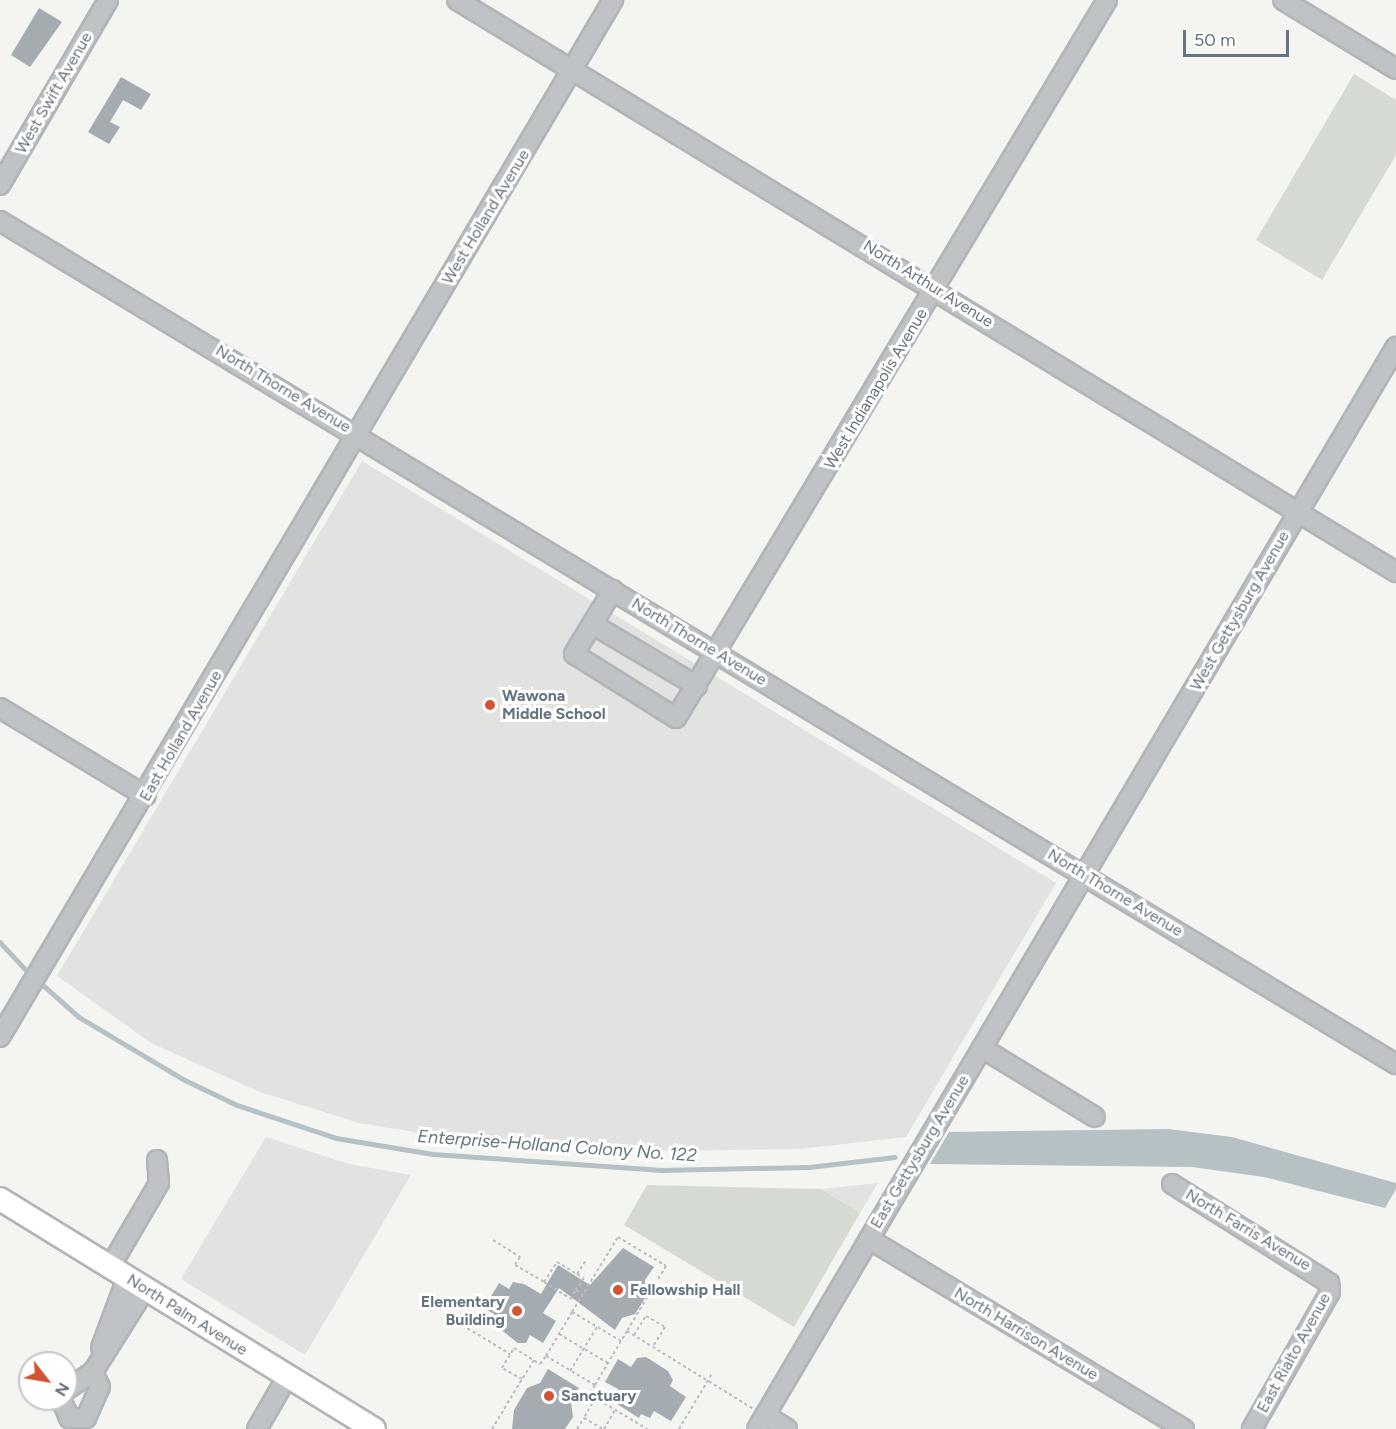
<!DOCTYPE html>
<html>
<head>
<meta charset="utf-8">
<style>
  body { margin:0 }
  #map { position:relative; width:1396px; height:1429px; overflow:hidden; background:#f4f4f1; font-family:Figtree,sans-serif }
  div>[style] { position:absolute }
  .built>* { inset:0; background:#e2e3e1 }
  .green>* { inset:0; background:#d5dbd2 }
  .water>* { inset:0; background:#b6c1c5 }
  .stream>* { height:4.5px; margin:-2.25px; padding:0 2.25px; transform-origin:2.25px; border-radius:2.25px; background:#b6c1c5 }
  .building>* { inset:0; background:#a5acb1 }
  .path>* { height:2px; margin-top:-1px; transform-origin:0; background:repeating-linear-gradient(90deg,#b9bbbd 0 3px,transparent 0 6px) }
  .roads { filter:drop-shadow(2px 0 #b1b5b8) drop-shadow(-2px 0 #b1b5b8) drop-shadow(0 2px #b1b5b8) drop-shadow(0 -2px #b1b5b8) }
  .minor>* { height:18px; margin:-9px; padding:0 9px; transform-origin:9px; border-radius:9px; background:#c0c3c6 }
  .major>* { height:22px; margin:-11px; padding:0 11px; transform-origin:11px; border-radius:11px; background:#fff }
  .dots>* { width:16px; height:16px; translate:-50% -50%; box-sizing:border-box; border:3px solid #fff; border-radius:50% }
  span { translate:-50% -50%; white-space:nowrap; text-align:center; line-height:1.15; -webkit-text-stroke:6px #fff; paint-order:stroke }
  .street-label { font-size:16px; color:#66747f }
  .poi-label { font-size:16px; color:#66747f; font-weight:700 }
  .left { translate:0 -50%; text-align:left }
  .right { translate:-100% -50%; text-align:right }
  .water-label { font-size:18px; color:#62767c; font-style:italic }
  .north { position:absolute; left:18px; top:1351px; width:60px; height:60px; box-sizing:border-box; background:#fff; border:2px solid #c2c7cc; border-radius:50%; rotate:121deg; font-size:16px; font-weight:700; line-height:24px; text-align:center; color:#66747f }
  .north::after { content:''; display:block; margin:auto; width:21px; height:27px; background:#d25433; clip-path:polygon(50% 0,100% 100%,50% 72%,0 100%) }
  .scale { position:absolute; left:1183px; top:30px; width:106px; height:27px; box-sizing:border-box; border:3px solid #66747f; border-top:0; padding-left:8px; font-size:18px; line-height:21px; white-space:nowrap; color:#66747f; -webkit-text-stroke:4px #fff; paint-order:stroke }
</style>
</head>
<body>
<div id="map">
  <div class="built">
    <div style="clip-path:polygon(362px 461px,1056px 883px,906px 1137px,800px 1149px,667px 1151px,433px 1135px,359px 1123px,260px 1092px,151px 1043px,57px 976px)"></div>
    <div style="clip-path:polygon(266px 1137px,349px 1164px,411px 1175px,305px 1355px,181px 1279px)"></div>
    <div style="clip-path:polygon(878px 1183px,860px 1213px,821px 1189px)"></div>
  </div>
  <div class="green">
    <div style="clip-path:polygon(1354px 74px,1396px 100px,1396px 155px,1322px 280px,1256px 240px)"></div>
    <div style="clip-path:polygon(647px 1185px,821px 1189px,860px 1213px,794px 1327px,624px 1225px)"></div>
  </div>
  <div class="water">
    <div style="clip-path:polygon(1168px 1129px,1232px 1137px,1396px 1183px,1396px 1189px,1385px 1208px,1264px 1177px,1192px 1167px,930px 1164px,949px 1132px)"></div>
  </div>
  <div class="stream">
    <div style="left:0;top:942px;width:37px;rotate:47deg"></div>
    <div style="left:43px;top:985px;width:48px;rotate:41.6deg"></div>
    <div style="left:79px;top:1017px;width:121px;rotate:30.8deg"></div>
    <div style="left:183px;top:1079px;width:60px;rotate:25.7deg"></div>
    <div style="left:237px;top:1105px;width:104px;rotate:18.4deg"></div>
    <div style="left:336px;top:1138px;width:98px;rotate:9.4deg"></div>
    <div style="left:433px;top:1154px;width:229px;rotate:4deg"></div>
    <div style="left:661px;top:1170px;width:148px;rotate:-1.2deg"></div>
    <div style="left:809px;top:1167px;width:86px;rotate:-6.7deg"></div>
  </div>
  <div class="building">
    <div style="clip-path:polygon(39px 8px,62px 22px,30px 67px,11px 55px)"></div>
    <div style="clip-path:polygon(121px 77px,151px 94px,141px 110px,123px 100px,110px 122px,120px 127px,109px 144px,88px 132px)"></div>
    <div style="clip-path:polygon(623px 1248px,654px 1267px,645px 1280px,647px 1295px,635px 1314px,622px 1318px,615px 1330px,559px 1288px,543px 1313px,556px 1321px,543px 1343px,530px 1335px,526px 1343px,518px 1343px,490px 1321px,494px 1314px,484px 1308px,499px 1283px,509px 1289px,513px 1282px,524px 1284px,541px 1294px,558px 1265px,590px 1285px)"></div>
    <div style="clip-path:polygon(646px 1357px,668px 1371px,673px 1380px,670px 1386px,686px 1397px,671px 1421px,654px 1411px,650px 1418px,641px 1414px,639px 1418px,617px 1404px,618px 1389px,605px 1382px,618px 1359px,631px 1367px,637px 1358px)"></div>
    <div style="clip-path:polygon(548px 1369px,579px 1388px,571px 1402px,573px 1417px,565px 1429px,512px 1429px,514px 1410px,527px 1388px,540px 1383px)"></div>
  </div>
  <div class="path">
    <div style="left:493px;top:1240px;width:32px;rotate:32deg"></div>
    <div style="left:520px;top:1257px;width:9px;rotate:122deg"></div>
    <div style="left:515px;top:1265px;width:34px;rotate:30deg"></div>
    <div style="left:544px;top:1282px;width:24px;rotate:-57deg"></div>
    <div style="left:557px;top:1262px;width:31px;rotate:31deg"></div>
    <div style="left:584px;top:1278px;width:14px;rotate:124deg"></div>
    <div style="left:576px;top:1290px;width:7px;rotate:34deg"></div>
    <div style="left:577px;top:1274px;width:17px;rotate:-57deg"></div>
    <div style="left:544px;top:1282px;width:32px;rotate:32deg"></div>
    <div style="left:571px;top:1299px;width:10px;rotate:-61deg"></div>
    <div style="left:572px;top:1312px;width:51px;rotate:120.6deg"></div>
    <div style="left:546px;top:1356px;width:57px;rotate:30.6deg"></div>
    <div style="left:595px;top:1385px;width:51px;rotate:-59.4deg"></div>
    <div style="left:447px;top:1316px;width:74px;rotate:31.1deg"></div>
    <div style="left:627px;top:1331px;width:12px;rotate:121deg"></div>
    <div style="left:621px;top:1341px;width:57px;rotate:-149.4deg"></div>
    <div style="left:572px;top:1312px;width:88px;rotate:-58.5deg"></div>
    <div style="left:618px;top:1237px;width:56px;rotate:31.1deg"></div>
    <div style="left:666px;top:1266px;width:76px;rotate:121deg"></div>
    <div style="left:627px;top:1331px;width:147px;rotate:31.6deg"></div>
    <div style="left:559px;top:1334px;width:57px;rotate:30.6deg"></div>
    <div style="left:634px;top:1335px;width:22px;rotate:-58deg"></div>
    <div style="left:646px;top:1316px;width:22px;rotate:30deg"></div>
    <div style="left:665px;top:1327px;width:22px;rotate:122deg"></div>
    <div style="left:534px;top:1360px;width:22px;rotate:122deg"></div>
    <div style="left:522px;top:1379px;width:23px;rotate:-151deg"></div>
    <div style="left:502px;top:1368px;width:23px;rotate:-59deg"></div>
    <div style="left:514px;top:1348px;width:31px;rotate:32deg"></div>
    <div style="left:540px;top:1364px;width:10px;rotate:-53deg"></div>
    <div style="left:570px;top:1371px;width:52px;rotate:-58.5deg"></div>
    <div style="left:595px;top:1385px;width:11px;rotate:124deg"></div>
    <div style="left:589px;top:1394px;width:68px;rotate:31.1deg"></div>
    <div style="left:595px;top:1398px;width:23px;rotate:119deg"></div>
    <div style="left:584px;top:1418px;width:22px;rotate:30deg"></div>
    <div style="left:492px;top:1429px;width:58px;rotate:-59deg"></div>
    <div style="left:577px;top:1429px;width:13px;rotate:-58deg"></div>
    <div style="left:604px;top:1429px;width:22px;rotate:-60deg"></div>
    <div style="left:679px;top:1429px;width:66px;rotate:-59.2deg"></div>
  </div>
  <div class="roads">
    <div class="minor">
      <div style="left:457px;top:0;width:1100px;rotate:31.35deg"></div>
      <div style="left:1283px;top:0;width:132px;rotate:31.4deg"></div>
      <div style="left:0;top:185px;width:214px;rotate:-59.7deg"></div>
      <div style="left:0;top:221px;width:1631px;rotate:31.13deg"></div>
      <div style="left:613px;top:590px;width:75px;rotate:121.4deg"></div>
      <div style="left:574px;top:654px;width:120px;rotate:32.1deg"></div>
      <div style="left:676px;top:718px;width:837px;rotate:-59.02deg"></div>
      <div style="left:592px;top:624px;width:122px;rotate:30.6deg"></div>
      <div style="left:0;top:708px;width:170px;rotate:31.1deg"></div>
      <div style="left:0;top:1037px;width:1205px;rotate:-59.41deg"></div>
      <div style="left:982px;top:1048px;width:132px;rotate:31.4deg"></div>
      <div style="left:1172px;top:1184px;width:186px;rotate:32.2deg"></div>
      <div style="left:1329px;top:1283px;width:9px;rotate:84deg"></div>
      <div style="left:1330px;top:1292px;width:158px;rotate:119.7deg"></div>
      <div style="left:869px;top:1239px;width:368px;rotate:31.1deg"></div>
      <div style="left:110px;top:1267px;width:97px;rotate:-59.7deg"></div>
      <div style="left:159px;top:1183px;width:23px;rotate:-95deg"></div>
      <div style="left:101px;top:1348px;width:75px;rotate:-69.6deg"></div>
      <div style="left:66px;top:1390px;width:32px;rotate:-34deg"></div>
      <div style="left:93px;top:1372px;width:98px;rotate:-57.9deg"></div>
      <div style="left:61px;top:1399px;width:21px;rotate:67deg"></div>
      <div style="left:69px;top:1418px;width:17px"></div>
      <div style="left:86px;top:1418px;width:34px;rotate:-66deg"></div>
      <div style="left:100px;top:1387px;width:17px;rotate:-115deg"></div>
      <div style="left:765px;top:1415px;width:26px;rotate:32deg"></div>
      <div style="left:257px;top:1429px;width:60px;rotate:-60deg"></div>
      <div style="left:757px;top:1429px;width:1257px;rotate:-59.44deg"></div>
    </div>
    <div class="major">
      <div style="left:0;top:1199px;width:439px;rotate:31.6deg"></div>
    </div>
  </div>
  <div class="dots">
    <div style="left:490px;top:705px;background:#d25433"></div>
    <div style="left:618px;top:1290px;background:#d25433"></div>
    <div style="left:517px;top:1311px;background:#d25433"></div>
    <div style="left:549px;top:1396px;background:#d25433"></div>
  </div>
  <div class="street-label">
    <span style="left:54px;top:93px;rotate:-60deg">West Swift Avenue</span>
    <span style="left:486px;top:217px;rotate:-59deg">West Holland Avenue</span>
    <span style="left:928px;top:284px;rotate:32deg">North Arthur Avenue</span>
    <span style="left:283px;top:389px;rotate:31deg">North Thorne Avenue</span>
    <span style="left:876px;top:389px;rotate:-59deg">West Indianapolis Avenue</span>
    <span style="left:1240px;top:611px;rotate:-60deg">West Gettysburg Avenue</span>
    <span style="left:699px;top:642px;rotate:31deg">North Thorne Avenue</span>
    <span style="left:181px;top:736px;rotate:-60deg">East Holland Avenue</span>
    <span style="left:1115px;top:893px;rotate:31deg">North Thorne Avenue</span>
    <span style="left:920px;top:1152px;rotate:-59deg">East Gettysburg Avenue</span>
    <span style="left:1248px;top:1230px;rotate:31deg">North Farris Avenue</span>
    <span style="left:187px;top:1315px;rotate:32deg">North Palm Avenue</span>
    <span style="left:1026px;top:1334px;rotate:31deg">North Harrison Avenue</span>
    <span style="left:1294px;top:1353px;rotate:-61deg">East Rialto Avenue</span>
  </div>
  <div class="poi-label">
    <span class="left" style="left:502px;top:705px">Wawona<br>Middle School</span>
    <span class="left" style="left:630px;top:1290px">Fellowship Hall</span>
    <span class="right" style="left:505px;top:1311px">Elementary<br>Building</span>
    <span class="left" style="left:561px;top:1396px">Sanctuary</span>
  </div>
  <div class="water-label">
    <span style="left:557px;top:1146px;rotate:4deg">Enterprise-Holland Colony No. 122</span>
  </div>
  <div class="north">N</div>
  <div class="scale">50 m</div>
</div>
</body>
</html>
